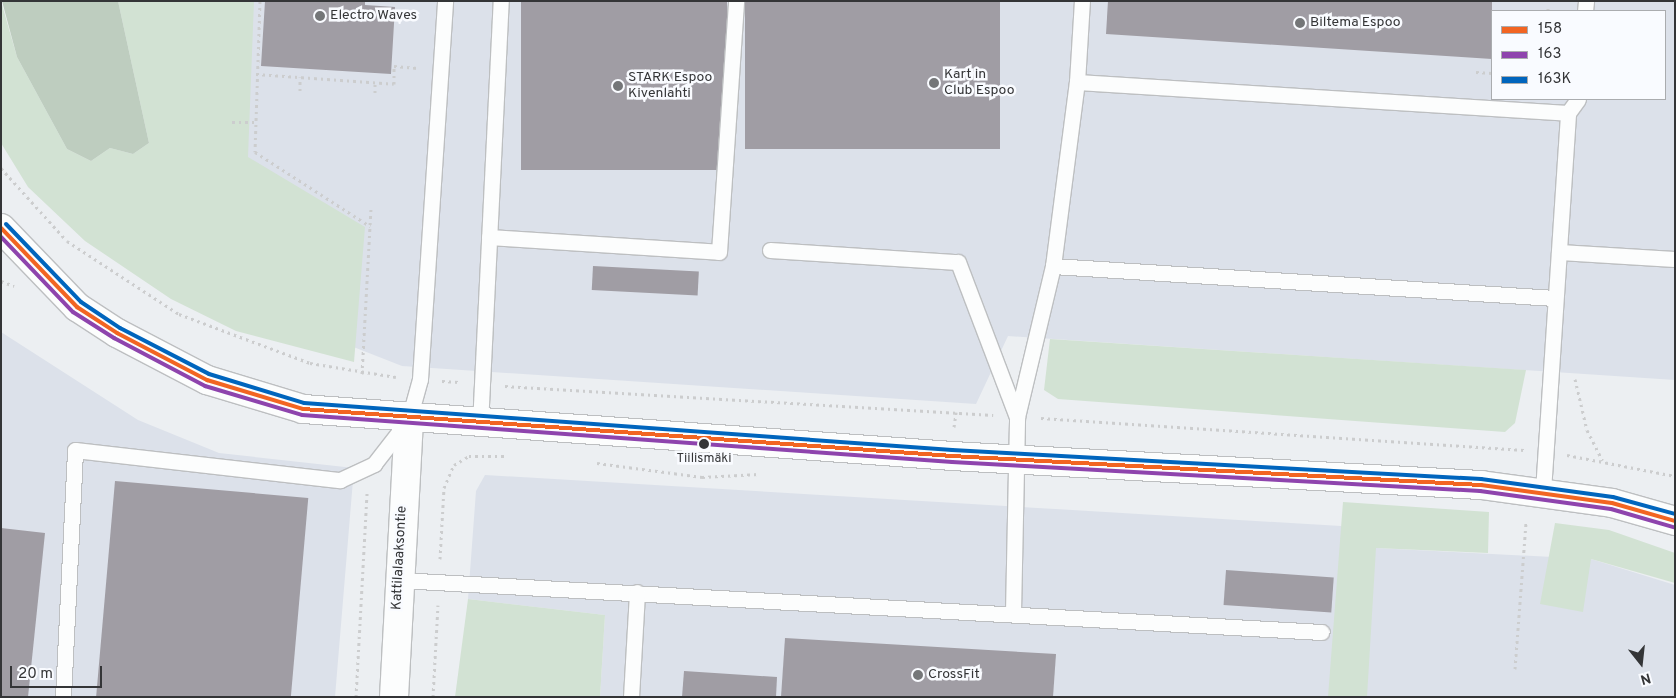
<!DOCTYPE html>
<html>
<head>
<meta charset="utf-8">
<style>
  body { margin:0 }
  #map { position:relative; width:1676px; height:698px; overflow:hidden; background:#eceff2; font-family:Overpass,sans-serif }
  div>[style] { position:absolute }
  .built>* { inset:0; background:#dce1ea }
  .green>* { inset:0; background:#d2e2d3 }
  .forest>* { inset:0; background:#becdbf }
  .building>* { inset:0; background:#a09da4; transform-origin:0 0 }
  .path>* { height:3px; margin-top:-1.5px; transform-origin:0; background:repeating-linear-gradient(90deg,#cccdce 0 2.5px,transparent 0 6.5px) }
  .roads { filter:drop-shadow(1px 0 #bdbfc1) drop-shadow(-1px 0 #bdbfc1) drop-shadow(0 1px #bdbfc1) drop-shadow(0 -1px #bdbfc1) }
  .service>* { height:15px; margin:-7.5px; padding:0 7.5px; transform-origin:7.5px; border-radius:7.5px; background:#fcfdfd }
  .minor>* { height:28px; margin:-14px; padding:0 14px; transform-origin:14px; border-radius:14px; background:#fcfdfd }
  .tertiary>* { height:28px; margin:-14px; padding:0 14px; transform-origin:14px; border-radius:14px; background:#fcfdfd }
  .bus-1>* { height:4px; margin:-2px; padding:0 2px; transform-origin:2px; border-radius:2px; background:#f26522 }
  .bus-2>* { height:4px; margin:-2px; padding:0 2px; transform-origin:2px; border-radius:2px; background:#8e44ad }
  .bus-3>* { height:4px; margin:-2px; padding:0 2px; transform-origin:2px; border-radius:2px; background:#0065bd }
  .dots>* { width:14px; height:14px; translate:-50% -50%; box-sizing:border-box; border:2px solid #f9fbff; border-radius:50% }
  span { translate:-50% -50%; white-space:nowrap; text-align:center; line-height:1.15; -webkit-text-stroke:5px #f9fbff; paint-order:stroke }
  .bus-label { font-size:13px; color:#343537 }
  .poi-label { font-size:14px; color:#343537 }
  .left { translate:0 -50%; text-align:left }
  .street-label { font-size:14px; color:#343537 }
  .frame { position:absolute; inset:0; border:2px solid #343537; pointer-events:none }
  .legend { position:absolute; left:1491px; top:10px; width:175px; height:90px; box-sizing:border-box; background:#f9fbff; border:1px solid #aaacaf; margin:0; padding:6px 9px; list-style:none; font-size:15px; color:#343537 }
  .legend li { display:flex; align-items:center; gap:10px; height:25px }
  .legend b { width:25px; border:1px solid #aaacaf }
  .north { position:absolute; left:1616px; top:638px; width:50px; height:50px; -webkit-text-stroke:4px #f9fbff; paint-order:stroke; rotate:164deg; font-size:14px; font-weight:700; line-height:20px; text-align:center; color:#343537 }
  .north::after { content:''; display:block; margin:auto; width:18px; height:22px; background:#343537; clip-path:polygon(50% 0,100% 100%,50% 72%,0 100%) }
  .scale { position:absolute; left:10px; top:666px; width:92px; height:22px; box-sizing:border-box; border:2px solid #343537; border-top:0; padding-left:6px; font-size:15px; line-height:18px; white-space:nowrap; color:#343537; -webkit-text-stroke:4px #f9fbff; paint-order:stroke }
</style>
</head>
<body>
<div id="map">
  <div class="built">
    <div style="clip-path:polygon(evenodd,118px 1px,1675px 1px,1675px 380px,1008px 336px,976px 404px,402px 366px,195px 285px,118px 1px,1492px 11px,1665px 11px,1665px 99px,1492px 99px,1492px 11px)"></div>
    <div style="clip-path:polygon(1px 332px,138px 420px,219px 453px,354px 468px,335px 697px,1px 697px)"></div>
    <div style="clip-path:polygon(485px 475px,1341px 526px,1376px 548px,1591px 559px,1675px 585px,1675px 697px,600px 697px,605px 615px,468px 599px,476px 491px)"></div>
  </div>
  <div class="green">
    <div style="clip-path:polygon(1px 1px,17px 57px,67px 149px,91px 161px,110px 148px,133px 154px,149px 143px,118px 1px,254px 1px,248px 157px,365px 227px,354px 362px,236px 331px,171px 299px,85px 241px,28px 187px,1px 143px)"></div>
    <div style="clip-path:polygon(1050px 339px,1526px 370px,1515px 423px,1505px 432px,1058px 399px,1044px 390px)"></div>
    <div style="clip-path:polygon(1343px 502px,1489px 512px,1488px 553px,1376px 548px,1367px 697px,1328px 697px)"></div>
    <div style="clip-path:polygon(1555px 523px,1609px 530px,1675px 553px,1675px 583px,1591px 559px,1583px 612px,1540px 604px)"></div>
    <div style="clip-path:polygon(468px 599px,605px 615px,600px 697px,455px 697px)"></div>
  </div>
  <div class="forest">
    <div style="clip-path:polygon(2px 1px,118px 1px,149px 143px,133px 154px,110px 148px,91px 161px,67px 149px,17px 57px)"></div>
  </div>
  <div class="building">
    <div style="clip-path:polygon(265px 1px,365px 1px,365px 5px,395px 7px,391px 74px,261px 66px)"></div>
    <div style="left:521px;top:1px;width:206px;height:169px"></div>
    <div style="left:745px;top:1px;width:255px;height:148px"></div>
    <div style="clip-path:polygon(1108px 1px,1492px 1px,1492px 59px,1106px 34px)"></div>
    <div style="left:593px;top:266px;width:106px;height:24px;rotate:3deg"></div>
    <div style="left:115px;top:481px;width:194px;height:217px;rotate:5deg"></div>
    <div style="clip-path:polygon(1px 528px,45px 533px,28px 697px,1px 697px)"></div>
    <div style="left:1226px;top:570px;width:108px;height:35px;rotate:4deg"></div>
    <div style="clip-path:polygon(785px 638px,1056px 654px,1053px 697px,781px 697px)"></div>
    <div style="clip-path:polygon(684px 671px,777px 677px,776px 697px,682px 697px)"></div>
  </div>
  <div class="path">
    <div style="left:260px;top:1px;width:151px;rotate:91.9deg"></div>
    <div style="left:255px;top:152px;width:137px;rotate:32.8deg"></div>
    <div style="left:1548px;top:11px;width:4px;rotate:-90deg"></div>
    <div style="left:1476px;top:72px;width:16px;rotate:4deg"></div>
    <div style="left:256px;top:74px;width:138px;rotate:4.1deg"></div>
    <div style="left:394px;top:84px;width:18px;rotate:-90deg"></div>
    <div style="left:394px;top:66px;width:24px;rotate:5deg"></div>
    <div style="left:300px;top:91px;width:14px;rotate:-90deg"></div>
    <div style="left:375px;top:93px;width:10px;rotate:-90deg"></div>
    <div style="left:232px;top:122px;width:24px"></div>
    <div style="left:1px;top:168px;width:98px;rotate:47.9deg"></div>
    <div style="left:67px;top:241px;width:134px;rotate:33.1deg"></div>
    <div style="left:179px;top:314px;width:140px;rotate:20.5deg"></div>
    <div style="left:310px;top:363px;width:87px;rotate:9.2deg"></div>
    <div style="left:1px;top:281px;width:14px;rotate:21deg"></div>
    <div style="left:362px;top:374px;width:167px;rotate:-86.9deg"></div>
    <div style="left:1575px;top:379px;width:52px;rotate:76.8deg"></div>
    <div style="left:1587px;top:430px;width:34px;rotate:63deg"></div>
    <div style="left:442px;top:381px;width:17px;rotate:3deg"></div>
    <div style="left:505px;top:386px;width:489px;rotate:3.4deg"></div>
    <div style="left:1041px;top:418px;width:484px;rotate:3.8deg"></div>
    <div style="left:954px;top:427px;width:15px;rotate:-82deg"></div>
    <div style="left:1567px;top:455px;width:110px;rotate:11deg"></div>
    <div style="left:597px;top:463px;width:106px;rotate:7.6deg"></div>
    <div style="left:702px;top:477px;width:57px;rotate:-3deg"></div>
    <div style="left:440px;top:559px;width:71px;rotate:-86.8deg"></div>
    <div style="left:444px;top:488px;width:25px;rotate:-67deg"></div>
    <div style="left:454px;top:465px;width:17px;rotate:-31deg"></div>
    <div style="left:469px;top:456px;width:37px"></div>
    <div style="left:1515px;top:669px;width:148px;rotate:-85.7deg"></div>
    <div style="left:356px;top:697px;width:205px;rotate:-86.9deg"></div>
    <div style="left:433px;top:697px;width:92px;rotate:-86.9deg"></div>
  </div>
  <div class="roads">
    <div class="service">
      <div style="left:1585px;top:11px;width:10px;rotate:-84deg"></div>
      <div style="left:1077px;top:82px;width:492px;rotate:3.6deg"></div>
      <div style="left:489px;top:237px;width:230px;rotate:3.7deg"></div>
      <div style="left:719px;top:252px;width:252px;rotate:-86.1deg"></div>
      <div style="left:770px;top:250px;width:188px;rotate:3.7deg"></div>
      <div style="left:958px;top:262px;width:166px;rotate:69.2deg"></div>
      <div style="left:1559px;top:252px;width:116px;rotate:3.5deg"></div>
      <div style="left:1053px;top:266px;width:503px;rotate:3.65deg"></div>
      <div style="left:480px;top:425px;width:425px;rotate:-87.2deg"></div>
      <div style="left:1543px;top:491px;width:379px;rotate:-86.2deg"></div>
      <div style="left:1568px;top:113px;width:17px;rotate:-54deg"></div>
      <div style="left:400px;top:580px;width:923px;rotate:3.23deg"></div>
      <div style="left:1013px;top:612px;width:195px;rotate:-88.8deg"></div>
      <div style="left:1017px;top:417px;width:155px;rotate:-76.6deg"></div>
      <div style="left:1053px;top:266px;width:186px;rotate:-82.6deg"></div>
      <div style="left:1077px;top:82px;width:81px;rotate:-86.5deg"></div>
      <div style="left:63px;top:697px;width:247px;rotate:-87.2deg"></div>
      <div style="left:75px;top:450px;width:267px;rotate:6.5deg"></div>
      <div style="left:340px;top:480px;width:38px;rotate:-25deg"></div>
      <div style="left:374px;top:464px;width:57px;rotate:-52.1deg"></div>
      <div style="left:409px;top:419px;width:41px;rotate:-74.6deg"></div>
      <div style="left:420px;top:379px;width:379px;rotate:-86.2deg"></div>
      <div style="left:631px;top:697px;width:105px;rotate:-86.7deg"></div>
    </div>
    <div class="minor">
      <div style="left:394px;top:697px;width:278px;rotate:-86.9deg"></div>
    </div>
    <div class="tertiary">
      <div style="left:1px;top:228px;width:110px;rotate:46.1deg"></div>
      <div style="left:77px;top:307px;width:48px;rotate:33deg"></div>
      <div style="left:117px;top:333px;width:102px;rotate:27.6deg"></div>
      <div style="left:207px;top:380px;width:100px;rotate:16.8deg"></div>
      <div style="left:303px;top:409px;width:651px;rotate:4.14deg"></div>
      <div style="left:952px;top:456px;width:530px;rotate:3.14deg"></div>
      <div style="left:1481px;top:485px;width:132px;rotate:7.8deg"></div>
      <div style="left:1612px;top:503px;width:66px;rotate:15.9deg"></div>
    </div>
  </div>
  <div class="bus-1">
    <div style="left:1px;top:228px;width:110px;rotate:46.1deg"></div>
    <div style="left:77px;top:307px;width:48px;rotate:33deg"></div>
    <div style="left:117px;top:333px;width:102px;rotate:27.6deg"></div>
    <div style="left:207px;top:380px;width:100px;rotate:16.8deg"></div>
    <div style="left:303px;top:409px;width:651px;rotate:4.14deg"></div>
    <div style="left:952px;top:456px;width:530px;rotate:3.14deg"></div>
    <div style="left:1481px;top:485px;width:132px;rotate:7.8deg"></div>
    <div style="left:1612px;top:503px;width:66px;rotate:15.9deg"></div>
  </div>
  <div class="bus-2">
    <div style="left:1px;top:237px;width:104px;rotate:46.2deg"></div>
    <div style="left:73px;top:312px;width:49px;rotate:32.4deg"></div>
    <div style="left:114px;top:338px;width:103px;rotate:27.8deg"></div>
    <div style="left:205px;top:386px;width:101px;rotate:16.6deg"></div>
    <div style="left:302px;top:415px;width:652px;rotate:4.14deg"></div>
    <div style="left:952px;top:462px;width:529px;rotate:3.14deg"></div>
    <div style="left:1480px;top:491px;width:132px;rotate:7.8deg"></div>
    <div style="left:1611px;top:509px;width:65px;rotate:16.2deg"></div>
  </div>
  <div class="bus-3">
    <div style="left:6px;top:224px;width:108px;rotate:46.1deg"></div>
    <div style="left:81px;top:302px;width:47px;rotate:33.7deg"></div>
    <div style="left:120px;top:328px;width:100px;rotate:27.3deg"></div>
    <div style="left:209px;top:374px;width:99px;rotate:17deg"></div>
    <div style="left:304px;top:403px;width:650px;rotate:4.15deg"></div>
    <div style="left:952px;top:450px;width:530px;rotate:3.14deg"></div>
    <div style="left:1481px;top:479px;width:133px;rotate:7.8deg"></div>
    <div style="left:1613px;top:497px;width:64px;rotate:15.3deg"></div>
  </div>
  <div class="dots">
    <div style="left:320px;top:16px;background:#747678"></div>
    <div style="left:1300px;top:23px;background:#747678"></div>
    <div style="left:934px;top:83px;background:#747678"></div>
    <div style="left:618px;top:86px;background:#747678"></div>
    <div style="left:704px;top:444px;background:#343537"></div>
    <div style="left:918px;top:675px;background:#747678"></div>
  </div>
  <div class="bus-label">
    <span style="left:704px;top:459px">Tiilismäki</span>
  </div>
  <div class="poi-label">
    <span class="left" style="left:330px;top:16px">Electro Waves</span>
    <span class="left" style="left:1310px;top:23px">Biltema Espoo</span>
    <span class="left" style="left:944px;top:83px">Kart in<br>Club Espoo</span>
    <span class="left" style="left:628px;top:86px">STARK Espoo<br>Kivenlahti</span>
    <span class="left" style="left:928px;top:675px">CrossFit</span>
  </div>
  <div class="street-label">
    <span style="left:400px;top:558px;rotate:-87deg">Kattilalaaksontie</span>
  </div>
  <div class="frame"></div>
  <ul class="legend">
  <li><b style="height:6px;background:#f26522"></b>158</li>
  <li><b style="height:6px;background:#8e44ad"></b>163</li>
  <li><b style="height:6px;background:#0065bd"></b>163K</li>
  </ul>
  <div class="north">N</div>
  <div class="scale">20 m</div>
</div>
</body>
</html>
